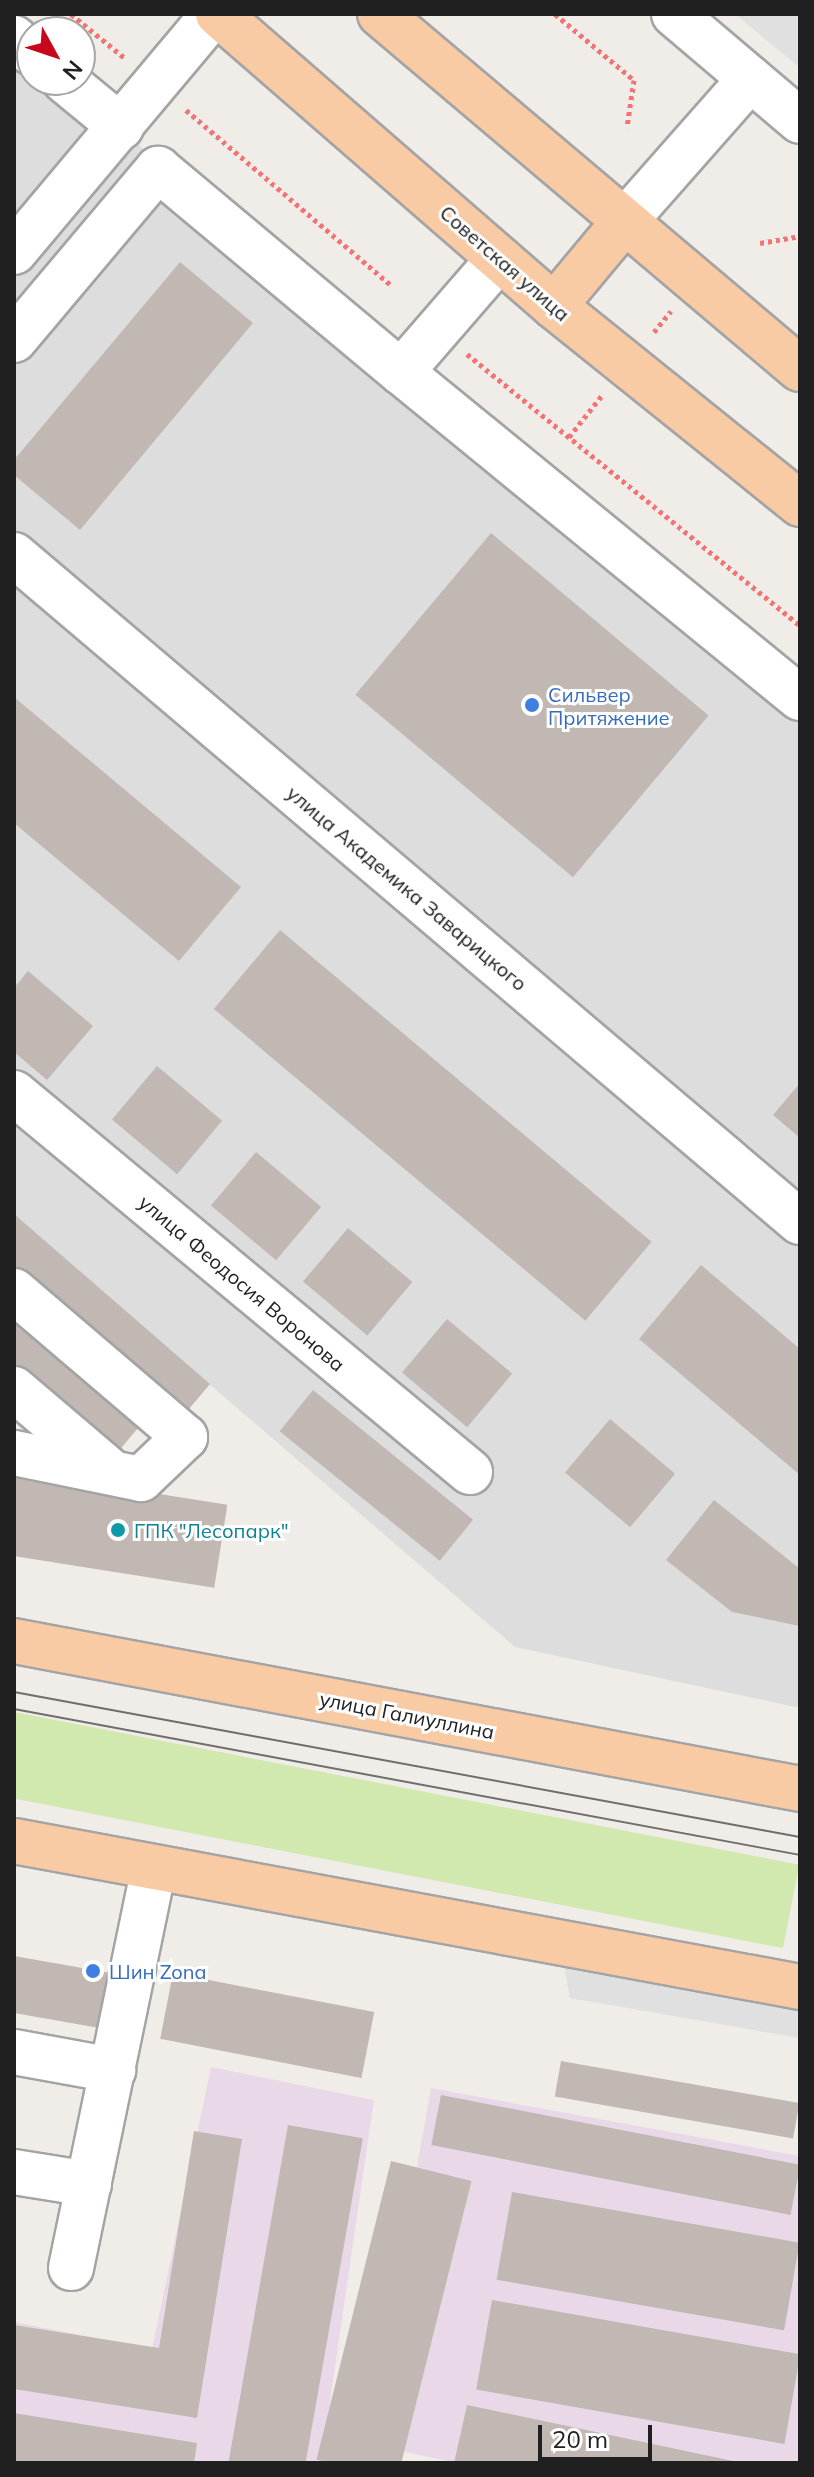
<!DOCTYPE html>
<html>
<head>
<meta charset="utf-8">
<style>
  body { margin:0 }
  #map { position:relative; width:814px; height:2477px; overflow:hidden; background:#f0ece7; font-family:Mulish,sans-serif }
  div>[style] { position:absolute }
  .residential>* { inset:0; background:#dedddd }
  .industrial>* { inset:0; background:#e9d9e8 }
  .grass>* { inset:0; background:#d1e8af; transform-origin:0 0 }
  .parking>* { inset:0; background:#e0e0e0 }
  .building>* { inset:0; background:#c1b7b3; transform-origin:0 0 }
  .path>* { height:5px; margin-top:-2.5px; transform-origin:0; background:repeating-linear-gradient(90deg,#f57374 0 4px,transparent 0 8px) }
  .roads { filter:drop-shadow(2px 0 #a4a4a4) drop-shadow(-2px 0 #a4a4a4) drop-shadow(0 2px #a4a4a4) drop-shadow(0 -2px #a4a4a4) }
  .minor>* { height:44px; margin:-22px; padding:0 22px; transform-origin:22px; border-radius:22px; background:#fff }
  .major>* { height:44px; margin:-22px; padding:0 22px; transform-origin:22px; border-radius:22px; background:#f9cba4 }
  .tram>* { height:2px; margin:-1px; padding:0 1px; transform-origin:1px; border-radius:1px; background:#6e6e6e }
  .dots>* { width:22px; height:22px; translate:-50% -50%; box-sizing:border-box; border:4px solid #fff; border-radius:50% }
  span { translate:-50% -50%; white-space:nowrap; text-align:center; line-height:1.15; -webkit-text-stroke:6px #fff; paint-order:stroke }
  .street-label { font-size:20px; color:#202020 }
  .shop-label { font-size:20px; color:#366cbe }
  .left { translate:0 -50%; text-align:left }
  .culture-label { font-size:20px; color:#0d838f }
  .frame { position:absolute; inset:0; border:16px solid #202020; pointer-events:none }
  .north { position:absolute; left:16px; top:16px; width:80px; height:80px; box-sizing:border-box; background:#fff; border:2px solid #a6a6a6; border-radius:50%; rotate:130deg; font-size:22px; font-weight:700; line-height:32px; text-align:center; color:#202020 }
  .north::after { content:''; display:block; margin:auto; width:28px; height:36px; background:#c9071c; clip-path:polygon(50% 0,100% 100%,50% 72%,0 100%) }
  .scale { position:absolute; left:538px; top:2425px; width:114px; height:36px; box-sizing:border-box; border:4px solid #202020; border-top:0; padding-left:10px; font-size:24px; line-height:28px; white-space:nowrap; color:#202020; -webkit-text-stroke:6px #fff; paint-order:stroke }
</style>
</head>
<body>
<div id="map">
  <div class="residential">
    <div style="clip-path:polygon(14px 42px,32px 58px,32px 80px,59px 80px,800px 685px,800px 1708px,515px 1647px,14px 1216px)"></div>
  </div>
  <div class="industrial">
    <div style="clip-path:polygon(211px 2067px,374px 2100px,321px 2463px,14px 2463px,14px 2322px,152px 2349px)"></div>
    <div style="clip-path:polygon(431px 2088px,800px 2156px,800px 2463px,457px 2463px,368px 2444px)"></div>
  </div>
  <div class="grass">
    <div style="left:14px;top:1712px;width:800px;height:85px;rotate:11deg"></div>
  </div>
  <div class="parking">
    <div style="clip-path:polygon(735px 14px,800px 14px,800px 68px)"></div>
    <div style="clip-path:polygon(564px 1966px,800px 2011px,800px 2038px,570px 1998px)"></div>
  </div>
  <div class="building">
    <div style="clip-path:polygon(180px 262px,253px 323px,80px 530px,14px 475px,14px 460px)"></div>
    <div style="left:491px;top:533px;width:284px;height:211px;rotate:40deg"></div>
    <div style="clip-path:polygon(14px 697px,241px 887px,179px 961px,14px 823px)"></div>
    <div style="left:280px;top:930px;width:485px;height:103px;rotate:40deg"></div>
    <div style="clip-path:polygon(28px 971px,93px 1026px,47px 1080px,14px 1052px,14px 988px)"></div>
    <div style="left:157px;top:1066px;width:85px;height:70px;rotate:40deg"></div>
    <div style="clip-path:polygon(800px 1083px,800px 1138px,773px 1115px)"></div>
    <div style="left:256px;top:1152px;width:85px;height:70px;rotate:40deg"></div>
    <div style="clip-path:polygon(14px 1214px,210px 1384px,183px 1416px,14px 1269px)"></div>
    <div style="left:348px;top:1228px;width:84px;height:70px;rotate:40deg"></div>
    <div style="clip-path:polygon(701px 1265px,800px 1349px,800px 1475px,639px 1339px)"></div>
    <div style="clip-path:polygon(14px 1313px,143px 1422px,117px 1453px,14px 1366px)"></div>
    <div style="left:447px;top:1319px;width:85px;height:70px;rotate:40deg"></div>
    <div style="left:313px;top:1390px;width:206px;height:53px;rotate:39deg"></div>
    <div style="left:610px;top:1419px;width:85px;height:70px;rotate:40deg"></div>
    <div style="left:14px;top:1471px;width:216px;height:84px;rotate:9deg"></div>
    <div style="clip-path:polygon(714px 1500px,800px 1569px,800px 1626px,732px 1612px,666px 1560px)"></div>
    <div style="left:14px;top:1956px;width:101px;height:56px;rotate:10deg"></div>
    <div style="left:173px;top:1973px;width:205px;height:67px;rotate:11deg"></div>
    <div style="left:561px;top:2061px;width:242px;height:36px;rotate:10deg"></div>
    <div style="left:441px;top:2095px;width:366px;height:51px;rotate:11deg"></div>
    <div style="left:288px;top:2125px;width:76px;height:343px;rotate:10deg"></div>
    <div style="clip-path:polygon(194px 2131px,242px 2139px,197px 2418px,14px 2389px,14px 2325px,159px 2348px)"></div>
    <div style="left:391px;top:2161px;width:83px;height:308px;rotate:14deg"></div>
    <div style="left:512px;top:2192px;width:292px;height:89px;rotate:10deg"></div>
    <div style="left:492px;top:2300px;width:313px;height:91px;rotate:10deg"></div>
    <div style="clip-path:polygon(467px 2405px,738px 2462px,738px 2463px,454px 2463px)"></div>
    <div style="clip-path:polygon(14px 2413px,197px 2443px,194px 2463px,14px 2463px)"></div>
  </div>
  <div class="path">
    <div style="left:71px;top:14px;width:71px;rotate:39.3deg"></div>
    <div style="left:555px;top:14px;width:103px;rotate:39.9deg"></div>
    <div style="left:634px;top:80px;width:48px;rotate:98.5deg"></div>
    <div style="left:186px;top:110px;width:268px;rotate:40.5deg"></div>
    <div style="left:760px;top:243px;width:41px;rotate:-9.9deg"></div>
    <div style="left:654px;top:332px;width:27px;rotate:-51deg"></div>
    <div style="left:467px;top:354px;width:430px;rotate:39.2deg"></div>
    <div style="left:569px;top:437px;width:55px;rotate:-51.7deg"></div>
  </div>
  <div class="roads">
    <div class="minor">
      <div style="left:674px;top:14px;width:165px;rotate:40.3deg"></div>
      <div style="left:14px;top:38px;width:23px;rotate:40deg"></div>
      <div style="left:64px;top:80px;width:74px;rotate:39.5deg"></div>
      <div style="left:624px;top:222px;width:191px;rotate:-48.6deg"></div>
      <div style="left:14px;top:252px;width:311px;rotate:-50deg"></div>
      <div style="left:14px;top:340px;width:224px;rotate:-49.9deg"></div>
      <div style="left:158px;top:169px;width:317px;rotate:39.9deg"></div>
      <div style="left:401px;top:372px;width:150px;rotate:-49.1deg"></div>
      <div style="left:401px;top:372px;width:515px;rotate:39.25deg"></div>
      <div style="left:14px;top:555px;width:1031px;rotate:40.32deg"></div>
      <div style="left:14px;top:1093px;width:593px;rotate:39.73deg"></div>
      <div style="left:14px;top:1291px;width:225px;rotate:40.5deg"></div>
      <div style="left:185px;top:1437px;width:61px;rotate:136.3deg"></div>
      <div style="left:141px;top:1479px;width:130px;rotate:-168.4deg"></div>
      <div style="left:14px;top:1389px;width:123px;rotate:40.4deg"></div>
      <div style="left:14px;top:2052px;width:101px;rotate:10.3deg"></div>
      <div style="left:14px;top:2172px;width:76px;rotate:9.1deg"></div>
      <div style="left:71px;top:2268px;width:409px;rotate:-78.3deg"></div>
    </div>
    <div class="major">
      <div style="left:218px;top:14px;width:445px;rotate:41deg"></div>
      <div style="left:554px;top:306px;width:316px;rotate:38.8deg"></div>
      <div style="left:380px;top:14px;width:550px;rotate:40.21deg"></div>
      <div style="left:554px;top:306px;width:109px;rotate:-50.2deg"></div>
      <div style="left:14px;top:1641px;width:800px;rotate:10.66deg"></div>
      <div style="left:14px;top:1841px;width:799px;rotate:10.52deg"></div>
    </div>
  </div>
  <div class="tram">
    <div style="left:14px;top:1692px;width:799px;rotate:10.45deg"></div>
    <div style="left:14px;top:1709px;width:799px;rotate:10.52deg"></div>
  </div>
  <div class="dots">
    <div style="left:532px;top:705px;background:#3f7fe0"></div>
    <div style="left:118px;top:1530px;background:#0f9aa8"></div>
    <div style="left:93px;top:1971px;background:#3f7fe0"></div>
  </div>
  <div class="street-label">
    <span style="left:505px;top:263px;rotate:41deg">Советская улица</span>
    <span style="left:407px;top:888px;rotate:40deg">улица Академика Заварицкого</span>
    <span style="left:242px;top:1283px;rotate:40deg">улица Феодосия Воронова</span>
    <span style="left:407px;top:1715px;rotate:11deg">улица Галиуллина</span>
  </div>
  <div class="shop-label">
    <span class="left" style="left:548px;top:706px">Сильвер<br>Притяжение</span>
    <span class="left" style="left:109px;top:1971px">Шин Zona</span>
  </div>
  <div class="culture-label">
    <span class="left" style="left:134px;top:1530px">ГПК "Лесопарк"</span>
  </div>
  <div class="frame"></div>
  <div class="north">N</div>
  <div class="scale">20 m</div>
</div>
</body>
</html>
